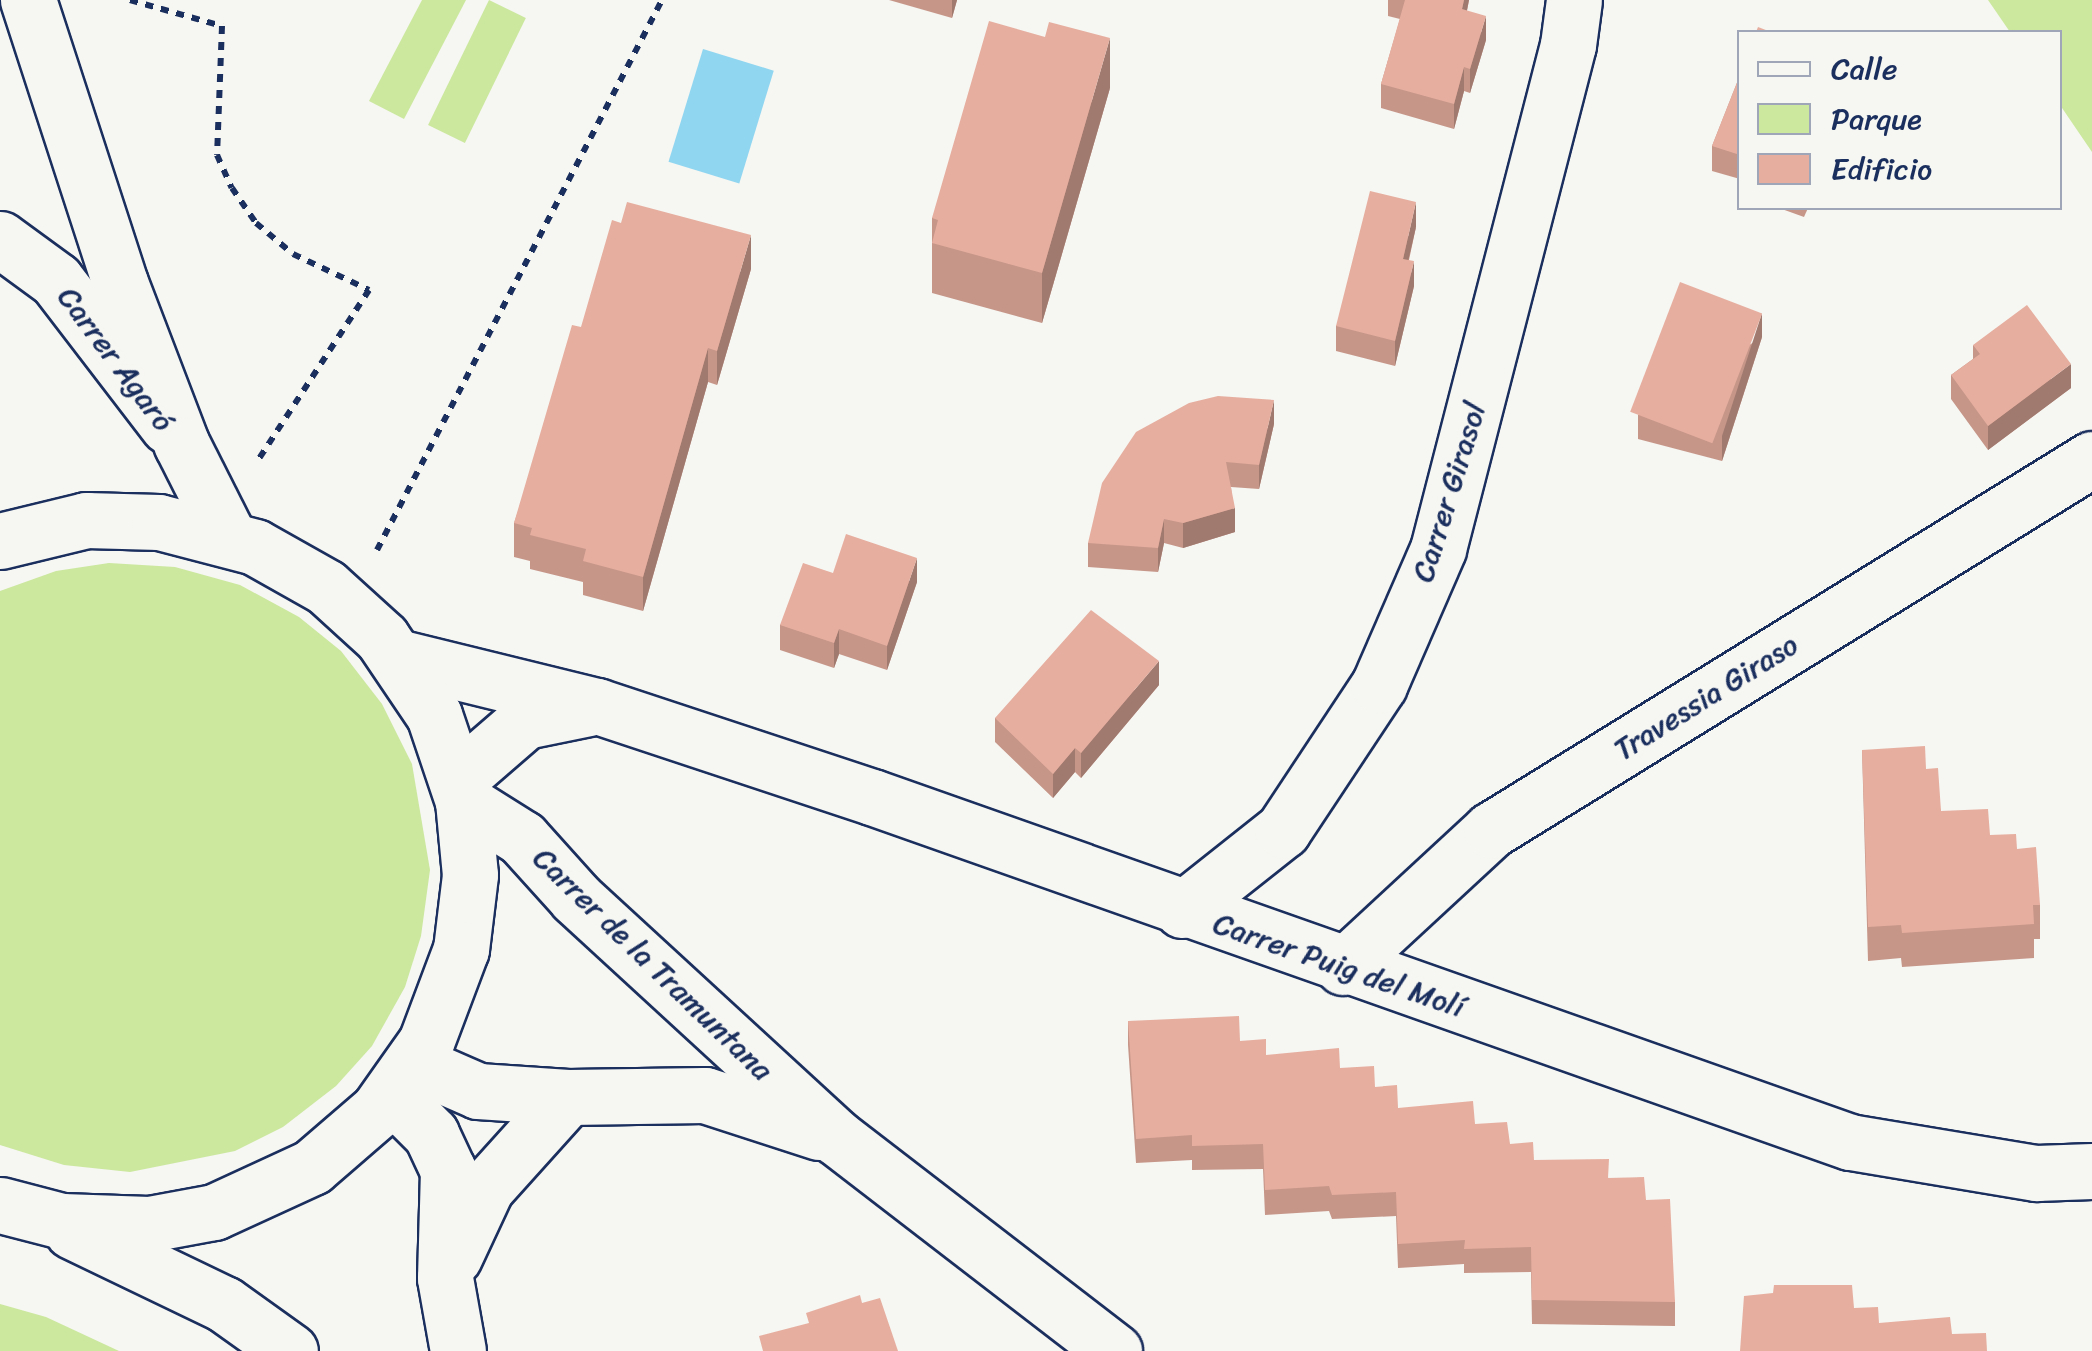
<!DOCTYPE html>
<html>
<head>
<meta charset="utf-8">
<style>
  body { margin:0 }
  #map { position:relative; width:2092px; height:1351px; overflow:hidden; background:#f6f6f2; font-family:Sriracha,sans-serif }
  div>[style] { position:absolute }
  .green>* { inset:0; background:#cbe89e; transform-origin:0 0 }
  .water>* { inset:0; background:#90d6f1; transform-origin:0 0 }
  .path>* { height:6px; margin-top:-3px; transform-origin:0; background:repeating-linear-gradient(90deg,#1b2f5e 0 8px,transparent 0 16px) }
  .roads { filter:drop-shadow(2px 0 #1b2f5e) drop-shadow(-2px 0 #1b2f5e) drop-shadow(0 2px #1b2f5e) drop-shadow(0 -2px #1b2f5e) }
  .street>* { height:55px; margin:-27.5px; padding:0 27.5px; transform-origin:27.5px; border-radius:27.5px; background:#f6f6f2 }
  .secondary>* { height:55px; margin:-27.5px; padding:0 27.5px; transform-origin:27.5px; border-radius:27.5px; background:#f6f6f2 }
  .wall>* { inset:0; background:#c69689 }
  .shaded-wall>* { inset:0; background:#a17a6f }
  .building>* { inset:0; background:#e6ae9f; transform-origin:0 0 }
  span { translate:-50% -50%; white-space:nowrap; text-align:center; line-height:1.15; -webkit-text-stroke:10px #f6f6f2; paint-order:stroke }
  .street-label { font-size:30px; color:#1b2f5e }
  .legend { position:absolute; left:1737px; top:30px; width:325px; height:180px; box-sizing:border-box; background:#f6f6f2; border:2px solid #9ea6b7; margin:0; padding:12px 18px; list-style:none; font-size:30px; color:#1b2f5e }
  .legend li { display:flex; align-items:center; gap:20px; height:50px }
  .legend b { width:50px; border:2px solid #9ea6b7 }
</style>
</head>
<body>
<div id="map">
  <div class="green">
    <div style="clip-path:polygon(422px 0,466px 0,404px 119px,369px 101px)"></div>
    <div style="left:489px;top:0;width:41px;height:139px;rotate:26deg"></div>
    <div style="clip-path:polygon(1988px 0,2092px 0,2092px 152px,2060px 105px,2060px 32px,2010px 32px)"></div>
    <div style="clip-path:polygon(109px 563px,175px 567px,240px 585px,299px 617px,341px 651px,382px 704px,412px 764px,430px 870px,421px 936px,405px 987px,372px 1046px,336px 1086px,283px 1127px,235px 1151px,130px 1172px,64px 1165px,0 1145px,0 591px,56px 571px)"></div>
    <div style="clip-path:polygon(0 1304px,46px 1317px,119px 1351px,0 1351px)"></div>
  </div>
  <div class="water">
    <div style="left:703px;top:49px;width:74px;height:118px;rotate:17deg"></div>
  </div>
  <div class="path">
    <div style="left:130px;top:0;width:96px;rotate:15.8deg"></div>
    <div style="left:222px;top:26px;width:129px;rotate:92.2deg"></div>
    <div style="left:217px;top:155px;width:36px;rotate:66deg"></div>
    <div style="left:232px;top:188px;width:42px;rotate:55.6deg"></div>
    <div style="left:256px;top:223px;width:48px;rotate:40deg"></div>
    <div style="left:293px;top:254px;width:84px;rotate:25.3deg"></div>
    <div style="left:369px;top:290px;width:202px;rotate:123.1deg"></div>
    <div style="left:377px;top:550px;width:619px;rotate:-62.61deg"></div>
  </div>
  <div class="roads">
    <div class="street">
      <div style="left:0;top:239px;width:69px;rotate:36.2deg"></div>
      <div style="left:56px;top:280px;width:184px;rotate:52.5deg"></div>
      <div style="left:397px;top:657px;width:206px;rotate:13.8deg"></div>
      <div style="left:597px;top:706px;width:290px;rotate:18.3deg"></div>
      <div style="left:872px;top:797px;width:1037px;rotate:19.43deg"></div>
      <div style="left:1850px;top:1142px;width:189px;rotate:9.5deg"></div>
      <div style="left:2036px;top:1173px;width:56px;rotate:-2deg"></div>
      <div style="left:458px;top:779px;width:89px;rotate:-40.9deg"></div>
      <div style="left:525px;top:721px;width:65px;rotate:-11.5deg"></div>
      <div style="left:1182px;top:910px;width:129px;rotate:-38.4deg"></div>
      <div style="left:1283px;top:830px;width:174px;rotate:-56.5deg"></div>
      <div style="left:1379px;top:685px;width:148px;rotate:-66.5deg"></div>
      <div style="left:1438px;top:549px;width:520px;rotate:-75.54deg"></div>
      <div style="left:1568px;top:45px;width:45px;rotate:-82.4deg"></div>
      <div style="left:1343px;top:967px;width:202px;rotate:-42.8deg"></div>
      <div style="left:1491px;top:830px;width:706px;rotate:-31.69deg"></div>
    </div>
    <div class="secondary">
      <div style="left:28px;top:0;width:298px;rotate:72deg"></div>
      <div style="left:120px;top:283px;width:173px;rotate:69.1deg"></div>
      <div style="left:182px;top:445px;width:104px;rotate:63.2deg"></div>
      <div style="left:0;top:541px;width:89px;rotate:-13.7deg"></div>
      <div style="left:86px;top:520px;width:73px;rotate:1.6deg"></div>
      <div style="left:159px;top:522px;width:99px;rotate:14.6deg"></div>
      <div style="left:255px;top:547px;width:81px;rotate:29.4deg"></div>
      <div style="left:326px;top:587px;width:76px;rotate:42.3deg"></div>
      <div style="left:382px;top:638px;width:93px;rotate:56deg"></div>
      <div style="left:434px;top:715px;width:91px;rotate:71.4deg"></div>
      <div style="left:463px;top:801px;width:74px;rotate:84.6deg"></div>
      <div style="left:470px;top:875px;width:75px;rotate:96.9deg"></div>
      <div style="left:461px;top:949px;width:99px;rotate:110.6deg"></div>
      <div style="left:426px;top:1042px;width:83px;rotate:125.2deg"></div>
      <div style="left:378px;top:1110px;width:87px;rotate:139.2deg"></div>
      <div style="left:312px;top:1167px;width:108px;rotate:155.3deg"></div>
      <div style="left:214px;top:1212px;width:66px;rotate:169.5deg"></div>
      <div style="left:149px;top:1224px;width:87px;rotate:-178deg"></div>
      <div style="left:62px;top:1221px;width:64px;rotate:-165.5deg"></div>
      <div style="left:463px;top:801px;width:70px;rotate:32.1deg"></div>
      <div style="left:522px;top:838px;width:81px;rotate:48deg"></div>
      <div style="left:576px;top:898px;width:353px;rotate:42.6deg"></div>
      <div style="left:836px;top:1137px;width:351px;rotate:37.6deg"></div>
      <div style="left:414px;top:1063px;width:70px;rotate:23.6deg"></div>
      <div style="left:478px;top:1091px;width:90px;rotate:3.8deg"></div>
      <div style="left:568px;top:1097px;width:137px;rotate:-0.8deg"></div>
      <div style="left:705px;top:1095px;width:120px;rotate:18deg"></div>
      <div style="left:391px;top:1094px;width:57px;rotate:45deg"></div>
      <div style="left:431px;top:1134px;width:40px;rotate:65deg"></div>
      <div style="left:448px;top:1170px;width:108px;rotate:91.6deg"></div>
      <div style="left:445px;top:1278px;width:74px;rotate:79.9deg"></div>
      <div style="left:72px;top:1231px;width:169px;rotate:25.7deg"></div>
      <div style="left:224px;top:1304px;width:81px;rotate:35.5deg"></div>
      <div style="left:454px;top:1257px;width:76px;rotate:-65.1deg"></div>
      <div style="left:486px;top:1188px;width:122px;rotate:-48deg"></div>
    </div>
  </div>
  <div class="wall">
    <div style="clip-path:polygon(889px 0,957px 0,952px 18px)"></div>
    <div style="clip-path:polygon(1388px 0,1469px 0,1467px 11px,1486px 40px,1470px 93px,1464px 91px,1454px 129px,1381px 108px,1381px 84px,1400px 19px,1388px 16px)"></div>
    <div style="clip-path:polygon(1740px 75px,1740px 179px,1712px 171px,1712px 146px)"></div>
    <div style="clip-path:polygon(1110px 88px,1042px 323px,932px 293px,932px 218px)"></div>
    <div style="clip-path:polygon(1779px 208px,1808px 208px,1804px 217px)"></div>
    <div style="clip-path:polygon(1416px 227px,1409px 260px,1414px 286px,1395px 366px,1336px 351px,1336px 326px)"></div>
    <div style="clip-path:polygon(751px 269px,717px 385px,708px 382px,643px 611px,583px 595px,583px 582px,530px 569px,530px 561px,514px 557px,514px 523px,581px 327px)"></div>
    <div style="clip-path:polygon(1762px 337px,1722px 461px,1638px 439px,1638px 415px)"></div>
    <div style="clip-path:polygon(1973px 345px,2071px 388px,1988px 450px,1951px 399px,1951px 375px,1973px 359px)"></div>
    <div style="clip-path:polygon(1274px 424px,1259px 489px,1231px 487px,1235px 532px,1183px 548px,1164px 543px,1158px 572px,1088px 567px,1088px 543px)"></div>
    <div style="clip-path:polygon(833px 573px,917px 582px,887px 670px,839px 654px,834px 668px,780px 650px,780px 625px)"></div>
    <div style="clip-path:polygon(1159px 685px,1081px 778px,1075px 772px,1053px 798px,995px 742px,995px 718px)"></div>
    <div style="clip-path:polygon(1862px 750px,1926px 769px,1941px 811px,2017px 849px,2040px 905px,2040px 939px,2034px 939px,2034px 958px,1902px 967px,1901px 958px,1868px 961px)"></div>
    <div style="clip-path:polygon(1128px 1021px,1240px 1041px,1266px 1055px,1340px 1068px,1375px 1087px,1398px 1108px,1475px 1124px,1510px 1144px,1534px 1160px,1609px 1178px,1646px 1200px,1675px 1302px,1675px 1326px,1532px 1324px,1531px 1272px,1464px 1273px,1464px 1264px,1398px 1268px,1396px 1216px,1332px 1219px,1329px 1211px,1265px 1215px,1263px 1169px,1192px 1170px,1192px 1160px,1136px 1163px,1128px 1045px)"></div>
  </div>
  <div class="shaded-wall">
    <div style="clip-path:polygon(952px 0,957px 0,952px 18px)"></div>
    <div style="clip-path:polygon(1464px 0,1469px 0,1462px 34px,1462px 9px)"></div>
    <div style="clip-path:polygon(1486px 16px,1486px 40px,1470px 93px,1470px 69px)"></div>
    <div style="clip-path:polygon(1110px 38px,1110px 88px,1042px 323px,1042px 273px)"></div>
    <div style="clip-path:polygon(1464px 67px,1464px 91px,1454px 129px,1454px 104px)"></div>
    <div style="clip-path:polygon(1416px 202px,1416px 227px,1403px 283px,1403px 259px)"></div>
    <div style="clip-path:polygon(751px 235px,751px 269px,717px 385px,717px 351px)"></div>
    <div style="clip-path:polygon(1414px 261px,1414px 286px,1395px 366px,1395px 341px)"></div>
    <div style="clip-path:polygon(1762px 313px,1762px 337px,1722px 461px,1722px 436px)"></div>
    <div style="clip-path:polygon(708px 348px,708px 382px,643px 611px,643px 577px)"></div>
    <div style="clip-path:polygon(2071px 364px,2071px 388px,1988px 450px,1988px 426px)"></div>
    <div style="clip-path:polygon(1274px 400px,1274px 424px,1259px 489px,1259px 465px)"></div>
    <div style="clip-path:polygon(1235px 508px,1235px 532px,1183px 548px,1183px 523px)"></div>
    <div style="clip-path:polygon(1164px 519px,1164px 543px,1158px 572px,1158px 548px)"></div>
    <div style="clip-path:polygon(917px 558px,917px 582px,887px 670px,887px 646px)"></div>
    <div style="clip-path:polygon(839px 629px,839px 654px,834px 668px,834px 643px)"></div>
    <div style="clip-path:polygon(1159px 661px,1159px 685px,1081px 778px,1081px 753px)"></div>
    <div style="clip-path:polygon(1075px 748px,1075px 772px,1053px 798px,1053px 774px)"></div>
  </div>
  <div class="building">
    <div style="clip-path:polygon(1405px 0,1464px 0,1462px 9px,1486px 16px,1470px 69px,1464px 67px,1454px 104px,1381px 84px)"></div>
    <div style="clip-path:polygon(989px 21px,1045px 37px,1049px 22px,1110px 38px,1042px 273px,932px 243px,938px 220px,932px 218px)"></div>
    <div style="clip-path:polygon(1758px 27px,1771px 32px,1756px 32px)"></div>
    <div style="clip-path:polygon(1740px 75px,1740px 155px,1712px 146px)"></div>
    <div style="clip-path:polygon(1370px 191px,1416px 202px,1403px 259px,1414px 261px,1395px 341px,1336px 326px)"></div>
    <div style="clip-path:polygon(627px 202px,751px 235px,717px 351px,708px 348px,643px 577px,583px 561px,586px 549px,530px 535px,532px 528px,514px 523px,572px 325px,581px 327px,612px 220px,621px 223px)"></div>
    <div style="left:1680px;top:282px;width:88px;height:139px;rotate:21deg"></div>
    <div style="clip-path:polygon(2027px 305px,2071px 364px,1988px 426px,1951px 375px,1980px 354px,1973px 345px)"></div>
    <div style="clip-path:polygon(1218px 396px,1274px 400px,1259px 465px,1226px 462px,1235px 508px,1183px 523px,1164px 519px,1158px 548px,1088px 543px,1102px 483px,1136px 432px,1189px 403px)"></div>
    <div style="clip-path:polygon(846px 534px,917px 558px,887px 646px,839px 629px,834px 643px,780px 625px,803px 563px,833px 573px)"></div>
    <div style="clip-path:polygon(1091px 610px,1159px 661px,1081px 753px,1075px 748px,1053px 774px,995px 718px)"></div>
    <div style="clip-path:polygon(1925px 746px,1926px 769px,1938px 768px,1941px 811px,1988px 809px,1990px 835px,2016px 834px,2017px 849px,2036px 847px,2040px 905px,2033px 905px,2034px 924px,1902px 933px,1901px 925px,1868px 927px,1862px 750px)"></div>
    <div style="clip-path:polygon(1239px 1016px,1240px 1041px,1266px 1039px,1266px 1055px,1339px 1048px,1340px 1068px,1374px 1066px,1375px 1087px,1397px 1085px,1398px 1108px,1473px 1101px,1475px 1124px,1507px 1122px,1510px 1144px,1533px 1142px,1534px 1160px,1609px 1159px,1608px 1178px,1644px 1177px,1646px 1200px,1670px 1199px,1675px 1302px,1532px 1300px,1531px 1247px,1464px 1249px,1465px 1240px,1398px 1244px,1396px 1192px,1332px 1195px,1329px 1186px,1265px 1190px,1263px 1144px,1192px 1146px,1192px 1135px,1136px 1139px,1128px 1021px)"></div>
    <div style="clip-path:polygon(1774px 1285px,1852px 1285px,1854px 1308px,1878px 1307px,1879px 1323px,1950px 1317px,1952px 1334px,1986px 1333px,1987px 1351px,1740px 1351px,1744px 1296px,1773px 1293px)"></div>
    <div style="clip-path:polygon(860px 1295px,862px 1303px,880px 1298px,898px 1351px,763px 1351px,759px 1336px,809px 1323px,806px 1313px)"></div>
  </div>
  <div class="street-label">
    <span style="left:116px;top:359px;rotate:53deg">Carrer Agaró</span>
    <span style="left:1449px;top:492px;rotate:-73deg">Carrer Girasol</span>
    <span style="left:1706px;top:697px;rotate:-32deg">Travessia Giraso</span>
    <span style="left:653px;top:964px;rotate:44deg">Carrer de la Tramuntana</span>
    <span style="left:1339px;top:965px;rotate:19deg">Carrer Puig del Molí</span>
  </div>
  <ul class="legend">
  <li><b style="height:12px;background:#f6f6f2"></b>Calle</li>
  <li><b style="height:28px;background:#cbe89e"></b>Parque</li>
  <li><b style="height:28px;background:#e6ae9f"></b>Edificio</li>
  </ul>
</div>
</body>
</html>
